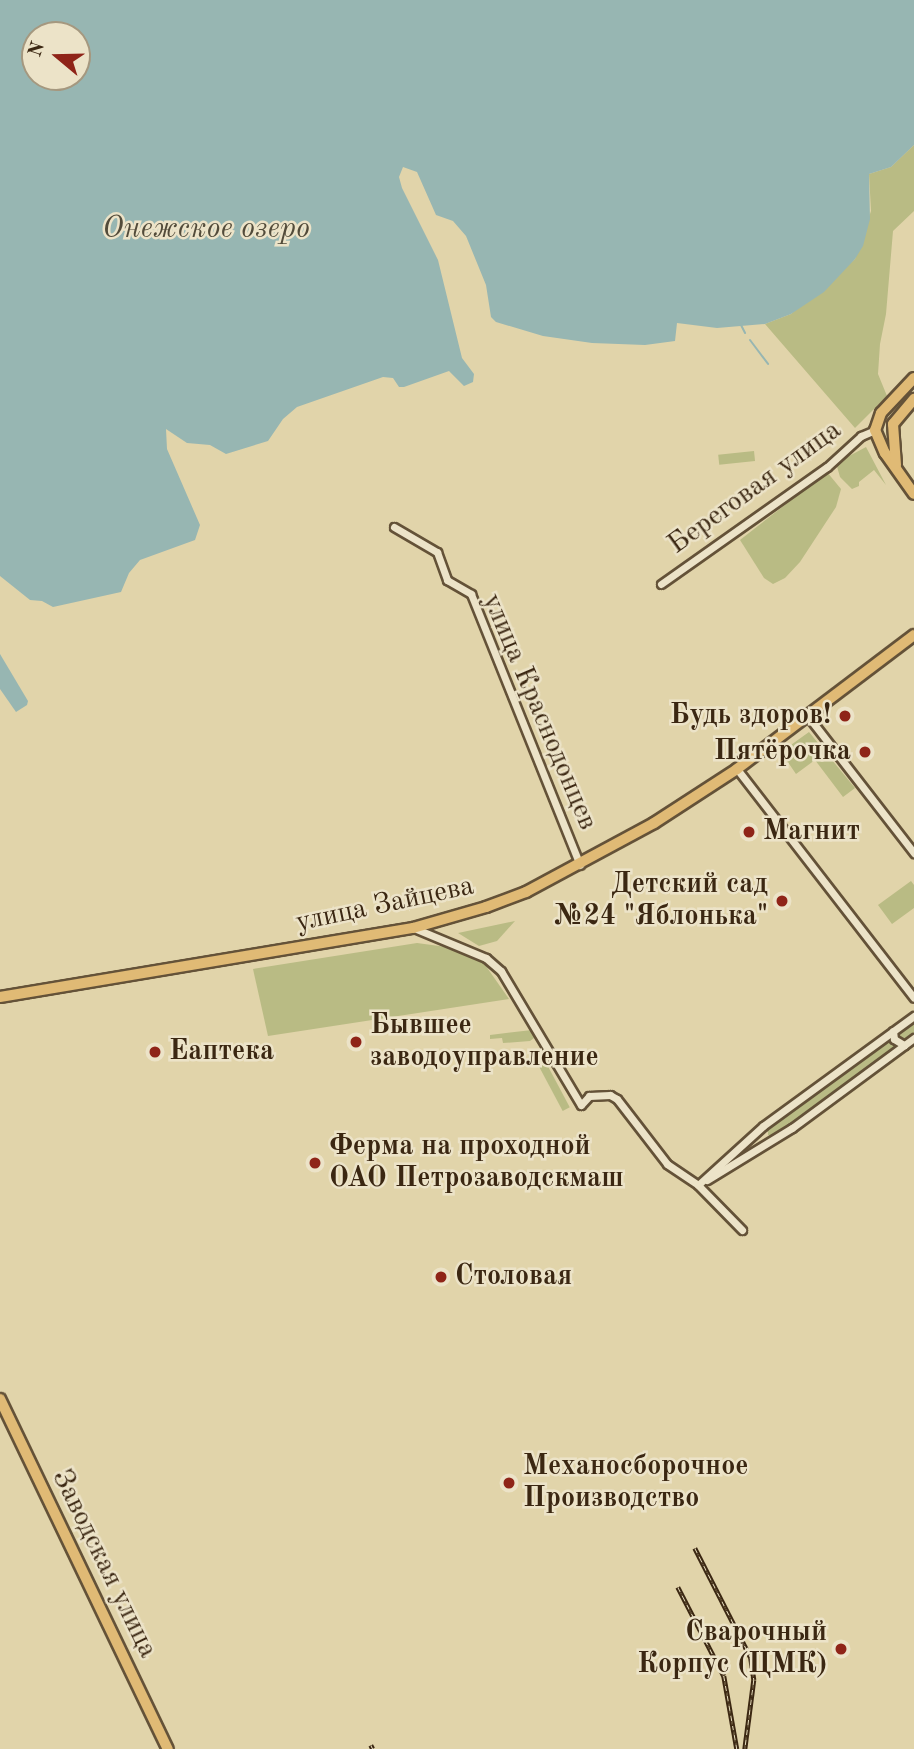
<!DOCTYPE html>
<html>
<head>
<meta charset="utf-8">
<style>
  body { margin:0 }
  #map { position:relative; width:914px; height:1749px; overflow:hidden; background:#e1d4aa; font-family:"Old Standard TT",serif }
  div>[style] { position:absolute }
  .green>* { inset:0; background:#b9bb84; transform-origin:0 0 }
  .water>* { inset:0; background:#97b6b2 }
  .stream>* { height:2px; margin:-1px; padding:0 1px; transform-origin:1px; border-radius:1px; background:#97b6b2 }
  .roads { filter:drop-shadow(2px 0 #645238) drop-shadow(-2px 0 #645238) drop-shadow(0 2px #645238) drop-shadow(0 -2px #645238) }
  .minor>* { height:7px; margin:-3.5px; padding:0 3.5px; transform-origin:3.5px; border-radius:3.5px; background:#ece3c8 }
  .major>* { height:10px; margin:-5px; padding:0 5px; transform-origin:5px; border-radius:5px; background:#e0ba75 }
  .rail>* { height:4.5px; margin-top:-2.25px; transform-origin:0; background:repeating-linear-gradient(90deg,#ece3c8 0 5px,#3b2712 0 10px); box-sizing:border-box; border-block:2px solid #3b2712 }
  .dots>* { width:19px; height:19px; translate:-50% -50%; box-sizing:border-box; border:4px solid #ece3c8; border-radius:50% }
  span { translate:-50% -50%; white-space:nowrap; text-align:center; line-height:1.15; -webkit-text-stroke:5px #ece3c8; paint-order:stroke }
  .street-label { font-size:28px; color:#3b2712 }
  .poi-label { font-size:28px; color:#3b2712; font-weight:700 }
  .right { translate:-100% -50%; text-align:right }
  .left { translate:0 -50%; text-align:left }
  .water-label { font-size:30px; color:#524b3a; font-style:italic }
  .north { position:absolute; left:21px; top:21px; width:70px; height:70px; box-sizing:border-box; background:#ece3c8; border:2px solid #a5987f; border-radius:50%; rotate:289deg; font-size:19px; font-weight:700; line-height:28px; text-align:center; color:#3b2712 }
  .north::after { content:''; display:block; margin:auto; width:24px; height:32px; background:#8f2418; clip-path:polygon(50% 0,100% 100%,50% 72%,0 100%) }
</style>
</head>
<body>
<div id="map">
  <div class="green">
    <div style="clip-path:polygon(914px 145px,914px 211px,893px 231px,886px 314px,880px 344px,878px 374px,887px 396px,855px 428px,765px 324px,791px 314px,855px 259px,871px 211px,869px 174px,891px 167px)"></div>
    <div style="clip-path:polygon(866px 447px,886px 485px,874px 470px,859px 482px,859px 486px,852px 489px,840px 477px,836px 463px)"></div>
    <div style="left:754px;top:451px;width:10px;height:36px;rotate:84deg"></div>
    <div style="clip-path:polygon(827px 472px,841px 489px,836px 507px,800px 562px,785px 578px,773px 584px,764px 578px,740px 540px)"></div>
    <div style="clip-path:polygon(809px 732px,855px 788px,843px 797px,815px 760px,796px 774px,781px 752px)"></div>
    <div style="clip-path:polygon(911px 881px,914px 885px,914px 908px,892px 924px,878px 905px)"></div>
    <div style="clip-path:polygon(515px 921px,497px 941px,479px 946px,458px 933px)"></div>
    <div style="clip-path:polygon(417px 943px,454px 948px,481px 959px,509px 999px,268px 1036px,253px 969px)"></div>
    <div style="clip-path:polygon(914px 1021px,914px 1035px,773px 1137px,768px 1135px,768px 1127px)"></div>
    <div style="clip-path:polygon(532px 1030px,534px 1038px,530px 1041px,503px 1043px,502px 1038px,490px 1039px,490px 1035px)"></div>
    <div style="left:543px;top:1057px;width:57px;height:8px;rotate:62deg"></div>
  </div>
  <div class="water">
    <div style="clip-path:polygon(evenodd,0 0,914px 0,914px 145px,891px 167px,869px 174px,870px 219px,863px 246px,855px 259px,824px 292px,791px 314px,765px 324px,717px 328px,677px 323px,675px 341px,645px 345px,592px 343px,543px 336px,496px 322px,491px 317px,486px 285px,466px 236px,453px 221px,436px 215px,417px 172px,403px 167px,399px 177px,402px 188px,438px 260px,462px 358px,474px 374px,473px 382px,464px 386px,449px 371px,404px 387px,399px 387px,393px 378px,383px 377px,297px 407px,283px 419px,268px 441px,226px 454px,210px 445px,187px 443px,166px 429px,167px 449px,200px 525px,195px 540px,140px 560px,129px 573px,121px 592px,53px 607px,42px 601px,30px 600px,0 576px,0 0,77px 35px,77px 77px,35px 77px,35px 35px,77px 35px)"></div>
    <div style="clip-path:polygon(0 654px,28px 701px,27px 705px,16px 712px,0 689px)"></div>
  </div>
  <div class="stream">
    <div style="left:741px;top:325px;width:9px;rotate:63deg"></div>
    <div style="left:750px;top:340px;width:30px;rotate:53deg"></div>
  </div>
  <div class="roads">
    <div class="minor">
      <div style="left:394px;top:527px;width:50px;rotate:30.2deg"></div>
      <div style="left:437px;top:552px;width:30px;rotate:70deg"></div>
      <div style="left:447px;top:580px;width:28px;rotate:30deg"></div>
      <div style="left:471px;top:594px;width:292px;rotate:68.1deg"></div>
      <div style="left:661px;top:584px;width:203px;rotate:-35.2deg"></div>
      <div style="left:827px;top:467px;width:46px;rotate:-42.4deg"></div>
      <div style="left:861px;top:436px;width:15px;rotate:-23deg"></div>
      <div style="left:807px;top:715px;width:175px;rotate:52.2deg"></div>
      <div style="left:737px;top:769px;width:289px;rotate:52.3deg"></div>
      <div style="left:414px;top:928px;width:78px;rotate:22.6deg"></div>
      <div style="left:486px;top:958px;width:20px;rotate:41deg"></div>
      <div style="left:501px;top:971px;width:156px;rotate:59.2deg"></div>
      <div style="left:581px;top:1105px;width:12px;rotate:-48deg"></div>
      <div style="left:589px;top:1096px;width:21px;rotate:-3deg"></div>
      <div style="left:610px;top:1095px;width:8px;rotate:30deg"></div>
      <div style="left:617px;top:1099px;width:82px;rotate:52.4deg"></div>
      <div style="left:667px;top:1164px;width:37px;rotate:34deg"></div>
      <div style="left:698px;top:1185px;width:63px;rotate:45.6deg"></div>
      <div style="left:893px;top:1031px;width:8px;rotate:83deg"></div>
      <div style="left:894px;top:1039px;width:12px;rotate:31deg"></div>
      <div style="left:707px;top:1180px;width:100px;rotate:-31.5deg"></div>
      <div style="left:792px;top:1128px;width:152px;rotate:-36.4deg"></div>
      <div style="left:698px;top:1185px;width:88px;rotate:-42.2deg"></div>
      <div style="left:763px;top:1126px;width:187px;rotate:-36.1deg"></div>
    </div>
    <div class="major">
      <div style="left:914px;top:378px;width:48px;rotate:133.3deg"></div>
      <div style="left:881px;top:413px;width:18px;rotate:109deg"></div>
      <div style="left:875px;top:430px;width:25px;rotate:67deg"></div>
      <div style="left:885px;top:453px;width:50px;rotate:54.7deg"></div>
      <div style="left:896px;top:465px;width:41px;rotate:-94.2deg"></div>
      <div style="left:893px;top:424px;width:33px;rotate:-50deg"></div>
      <div style="left:0;top:997px;width:419px;rotate:-9.5deg"></div>
      <div style="left:413px;top:928px;width:76px;rotate:-16deg"></div>
      <div style="left:486px;top:907px;width:43px;rotate:-20.6deg"></div>
      <div style="left:526px;top:892px;width:145px;rotate:-28.3deg"></div>
      <div style="left:654px;top:823px;width:99px;rotate:-33deg"></div>
      <div style="left:737px;top:769px;width:222px;rotate:-37.1deg"></div>
      <div style="left:0;top:1399px;width:388px;rotate:64.4deg"></div>
    </div>
  </div>
  <div class="rail">
    <div style="left:695px;top:1548px;width:123px;rotate:63deg"></div>
    <div style="left:751px;top:1658px;width:22px;rotate:82deg"></div>
    <div style="left:754px;top:1680px;width:70px;rotate:97.4deg"></div>
    <div style="left:678px;top:1587px;width:100px;rotate:62.7deg"></div>
    <div style="left:724px;top:1676px;width:74px;rotate:79.9deg"></div>
    <div style="left:371px;top:1745px;width:4px;rotate:63deg"></div>
  </div>
  <div class="dots">
    <div style="left:845px;top:716px;background:#8f2418"></div>
    <div style="left:865px;top:752px;background:#8f2418"></div>
    <div style="left:749px;top:832px;background:#8f2418"></div>
    <div style="left:782px;top:901px;background:#8f2418"></div>
    <div style="left:356px;top:1042px;background:#8f2418"></div>
    <div style="left:155px;top:1052px;background:#8f2418"></div>
    <div style="left:315px;top:1163px;background:#8f2418"></div>
    <div style="left:441px;top:1277px;background:#8f2418"></div>
    <div style="left:509px;top:1483px;background:#8f2418"></div>
    <div style="left:841px;top:1649px;background:#8f2418"></div>
  </div>
  <div class="street-label">
    <span style="left:755px;top:488px;rotate:-36deg">Береговая улица</span>
    <span style="left:539px;top:712px;rotate:67deg">улица Краснодонцев</span>
    <span style="left:385px;top:905px;rotate:-12deg">улица Зайцева</span>
    <span style="left:104px;top:1564px;rotate:64deg">Заводская улица</span>
  </div>
  <div class="poi-label">
    <span class="right" style="left:831px;top:716px">Будь здоров!</span>
    <span class="right" style="left:851px;top:752px">Пятёрочка</span>
    <span class="left" style="left:763px;top:832px">Магнит</span>
    <span class="right" style="left:768px;top:901px">Детский сад<br>№24 "Яблонька"</span>
    <span class="left" style="left:370px;top:1042px">Бывшее<br>заводоуправление</span>
    <span class="left" style="left:169px;top:1052px">Еаптека</span>
    <span class="left" style="left:329px;top:1163px">Ферма на проходной<br>ОАО Петрозаводскмаш</span>
    <span class="left" style="left:455px;top:1277px">Столовая</span>
    <span class="left" style="left:523px;top:1483px">Механосборочное<br>Производство</span>
    <span class="right" style="left:827px;top:1649px">Сварочный<br>Корпус (ЦМК)</span>
  </div>
  <div class="water-label">
    <span style="left:206px;top:229px">Онежское озеро</span>
  </div>
  <div class="north">N</div>
</div>
</body>
</html>
